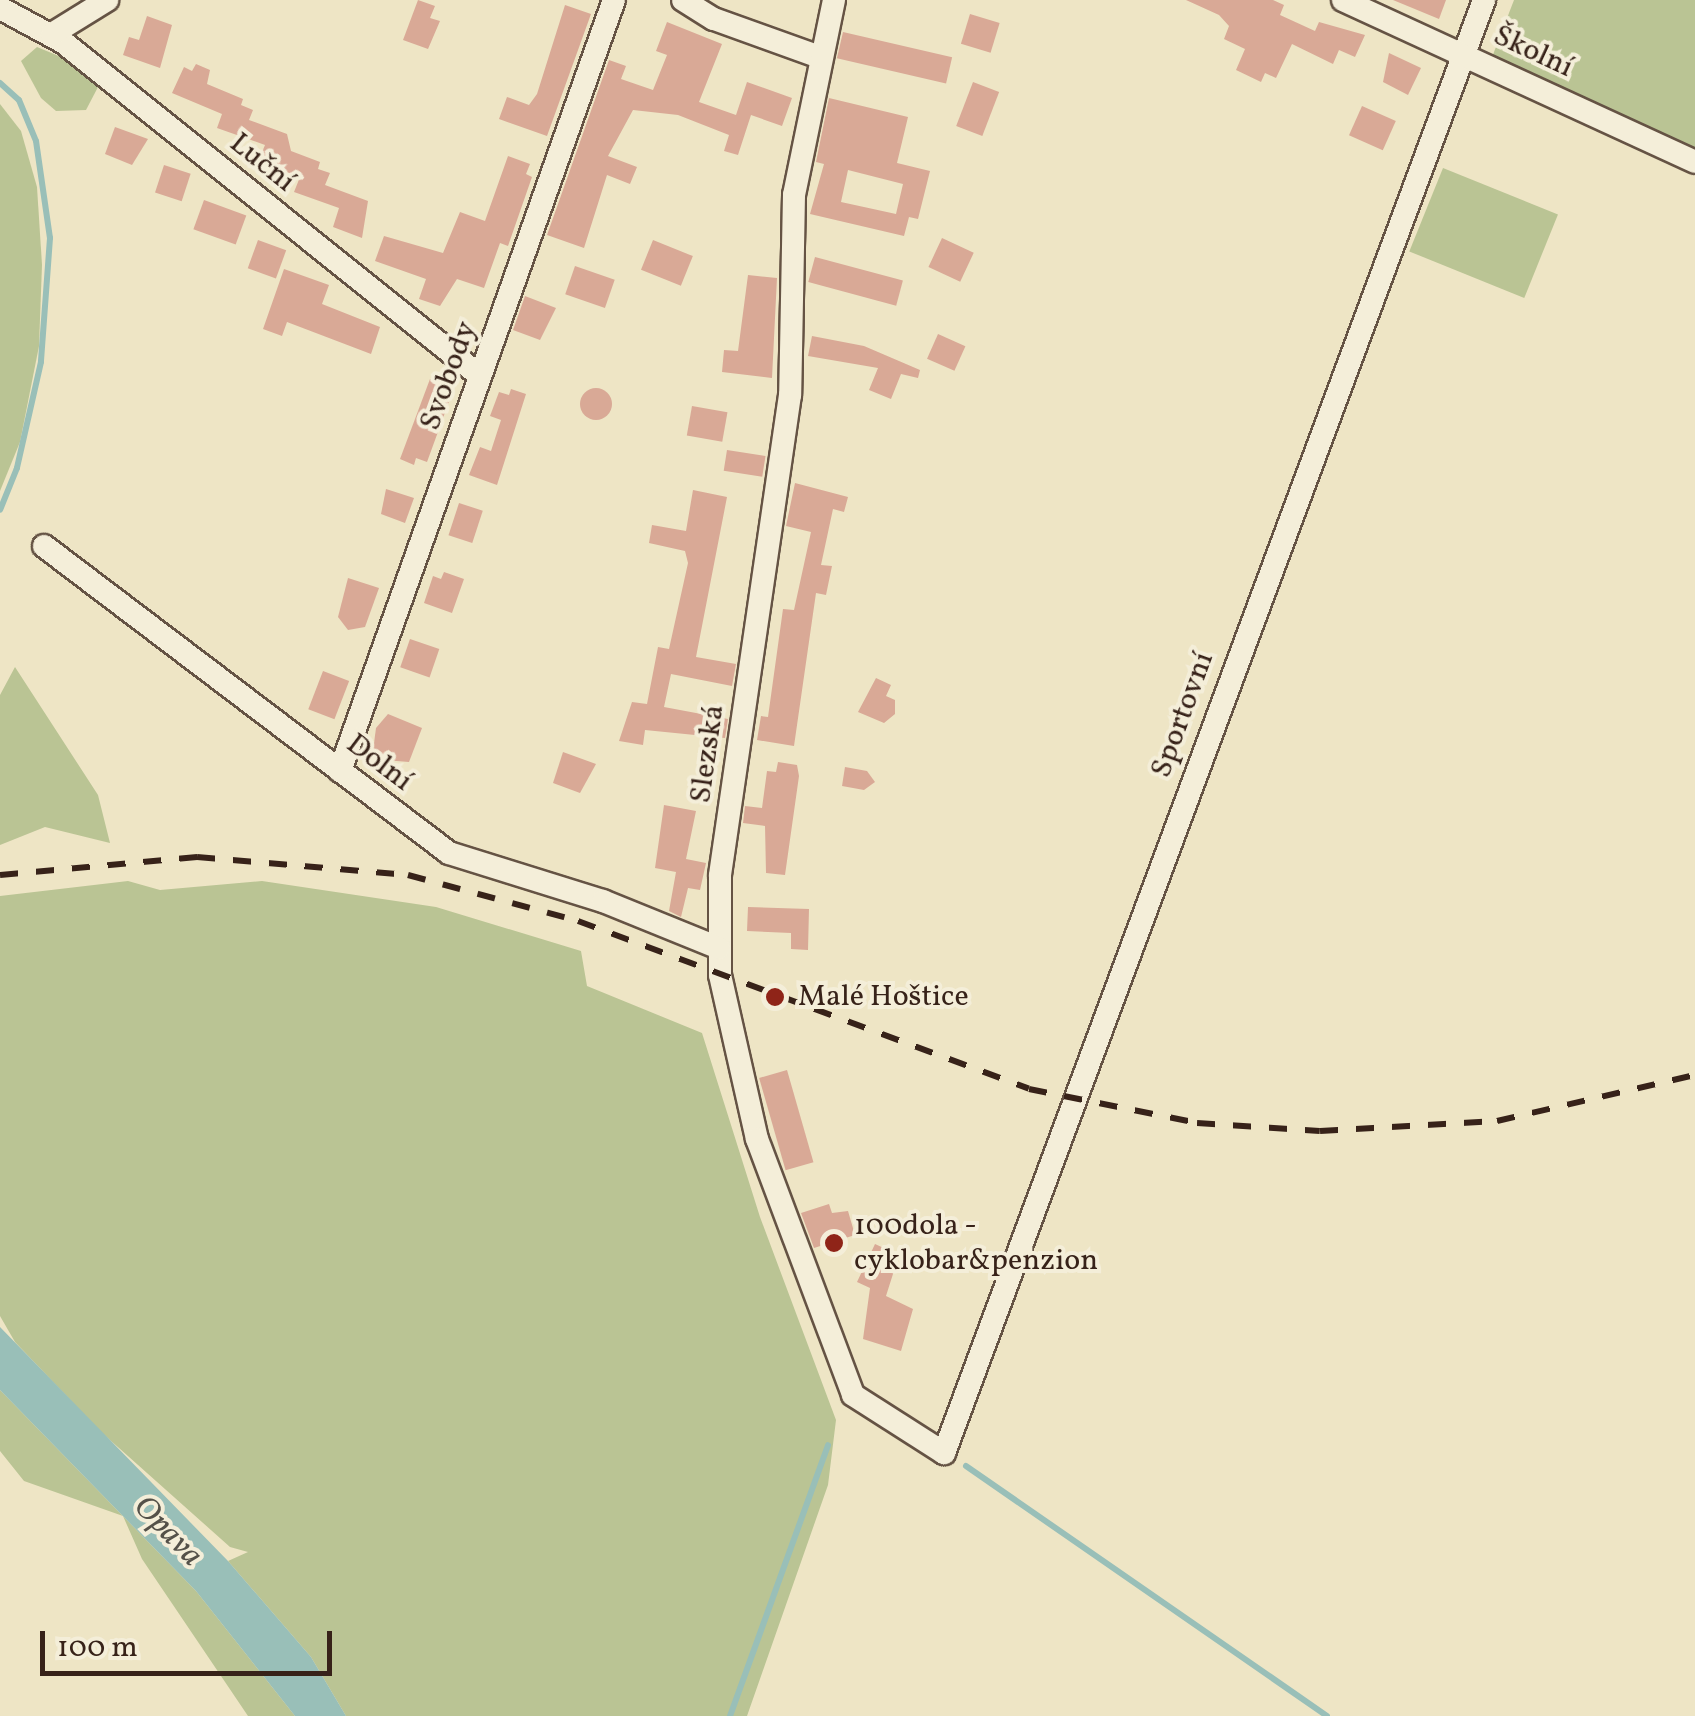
<!DOCTYPE html>
<html>
<head>
<meta charset="utf-8">
<style>
  body { margin:0 }
  #map { position:relative; width:1695px; height:1716px; overflow:hidden; background:#eee5c5; font-family:Vollkorn,serif }
  div>[style] { position:absolute }
  .green>* { inset:0; background:#bac494; transform-origin:0 0 }
  .water>* { inset:0; background:#99bfb8 }
  .stream>* { height:6px; margin:-3px; padding:0 3px; transform-origin:3px; border-radius:3px; background:#99bfb8 }
  .building>* { inset:0; background:#d9a996; transform-origin:0 0 }
  .round { border-radius:50% }
  .roads { filter:drop-shadow(2px 0 #655344) drop-shadow(-2px 0 #655344) drop-shadow(0 2px #655344) drop-shadow(0 -2px #655344) }
  .minor>* { height:22px; margin:-11px; padding:0 11px; transform-origin:11px; border-radius:11px; background:#f4eed9 }
  .rail>* { height:6px; margin-top:-3px; transform-origin:0; background:repeating-linear-gradient(90deg,#372219 0 18px,transparent 0 36px) }
  .dots>* { width:28px; height:28px; translate:-50% -50%; box-sizing:border-box; border:5px solid #f4eed9; border-radius:50% }
  span { translate:-50% -50%; white-space:nowrap; text-align:center; line-height:1.15; -webkit-text-stroke:8px #f4eed9; paint-order:stroke }
  .street-label { font-size:30px; color:#372219 }
  .poi-label { font-size:30px; color:#372219 }
  .left { translate:0 -50%; text-align:left }
  .water-label { font-size:32px; color:#545149; font-style:italic }
  .scale { position:absolute; left:40px; top:1631px; width:292px; height:45px; box-sizing:border-box; border:5px solid #372219; border-top:0; padding-left:12px; font-size:30px; line-height:35px; white-space:nowrap; color:#372219; -webkit-text-stroke:8px #f4eed9; paint-order:stroke }
</style>
</head>
<body>
<div id="map">
  <div class="green">
    <div style="clip-path:polygon(1514px 0,1695px 0,1695px 162px,1489px 65px)"></div>
    <div style="clip-path:polygon(37px 47px,66px 59px,98px 87px,86px 110px,56px 111px,41px 98px,21px 61px)"></div>
    <div style="clip-path:polygon(0 104px,21px 131px,37px 187px,42px 265px,39px 346px,20px 442px,0 491px)"></div>
    <div style="left:1443px;top:168px;width:124px;height:90px;rotate:22deg"></div>
    <div style="clip-path:polygon(15px 667px,98px 795px,110px 843px,45px 827px,0 845px,0 695px)"></div>
    <div style="clip-path:polygon(128px 881px,160px 890px,262px 881px,436px 907px,581px 951px,587px 986px,702px 1033px,760px 1217px,836px 1420px,828px 1485px,747px 1716px,346px 1716px,311px 1657px,228px 1561px,248px 1552px,230px 1547px,101px 1432px,15px 1342px,0 1316px,0 896px)"></div>
    <div style="clip-path:polygon(0 1390px,196px 1591px,295px 1716px,248px 1716px,142px 1559px,123px 1516px,24px 1481px,0 1451px)"></div>
  </div>
  <div class="water">
    <div style="clip-path:polygon(0 1327px,228px 1561px,311px 1657px,346px 1716px,295px 1716px,196px 1591px,0 1390px)"></div>
  </div>
  <div class="stream">
    <div style="left:0;top:83px;width:25px;rotate:42deg"></div>
    <div style="left:19px;top:100px;width:44px;rotate:67.5deg"></div>
    <div style="left:36px;top:141px;width:98px;rotate:81.8deg"></div>
    <div style="left:50px;top:238px;width:124px;rotate:94.2deg"></div>
    <div style="left:41px;top:362px;width:109px;rotate:102.8deg"></div>
    <div style="left:17px;top:468px;width:45px;rotate:112deg"></div>
    <div style="left:966px;top:1466px;width:439px;rotate:34.7deg"></div>
    <div style="left:730px;top:1716px;width:288px;rotate:-70.1deg"></div>
  </div>
  <div class="building">
    <div style="clip-path:polygon(418px 0,435px 6px,430px 18px,440px 21px,428px 49px,403px 40px)"></div>
    <div style="clip-path:polygon(1186px 0,1273px 0,1284px 5px,1280px 15px,1315px 31px,1319px 22px,1365px 35px,1355px 57px,1339px 50px,1333px 64px,1292px 44px,1276px 78px,1265px 73px,1261px 82px,1236px 70px,1245px 49px,1224px 39px,1229px 26px,1219px 15px)"></div>
    <div style="clip-path:polygon(1393px 0,1446px 0,1439px 19px)"></div>
    <div style="clip-path:polygon(565px 5px,591px 14px,547px 136px,499px 119px,507px 97px,529px 105px,537px 94px)"></div>
    <div style="left:970px;top:14px;width:31px;height:31px;rotate:17deg"></div>
    <div style="clip-path:polygon(147px 16px,172px 25px,160px 68px,123px 55px,129px 37px,139px 40px)"></div>
    <div style="clip-path:polygon(667px 22px,722px 44px,699px 102px,736px 115px,747px 82px,792px 98px,782px 126px,751px 115px,738px 155px,724px 151px,729px 135px,678px 115px,633px 110px,608px 156px,637px 167px,630px 184px,607px 175px,584px 248px,547px 235px,609px 60px,626px 66px,621px 79px,653px 90px,667px 55px,656px 51px)"></div>
    <div style="left:843px;top:32px;width:112px;height:27px;rotate:13deg"></div>
    <div style="clip-path:polygon(1389px 53px,1421px 68px,1408px 95px,1383px 82px)"></div>
    <div style="clip-path:polygon(196px 64px,210px 70px,207px 84px,243px 99px,241px 105px,253px 110px,249px 120px,287px 134px,291px 151px,320px 162px,318px 169px,330px 173px,325px 185px,368px 201px,362px 238px,333px 227px,339px 208px,294px 192px,300px 177px,258px 162px,265px 145px,217px 128px,222px 114px,172px 93px,184px 67px,192px 71px)"></div>
    <div style="left:973px;top:82px;width:28px;height:47px;rotate:21deg"></div>
    <div style="clip-path:polygon(evenodd,829px 98px,908px 117px,897px 163px,930px 171px,918px 219px,909px 217px,904px 236px,810px 214px,824px 164px,816px 162px,829px 98px,848px 170px,903px 184px,896px 214px,841px 202px,848px 170px)"></div>
    <div style="left:1362px;top:106px;width:37px;height:32px;rotate:24deg"></div>
    <div style="clip-path:polygon(115px 127px,148px 139px,132px 165px,105px 154px)"></div>
    <div style="clip-path:polygon(508px 156px,530px 164px,526px 174px,532px 177px,508px 246px,500px 243px,484px 288px,457px 279px,440px 306px,419px 299px,426px 279px,375px 261px,384px 236px,443px 253px,460px 212px,485px 221px)"></div>
    <div style="left:164px;top:165px;width:28px;height:29px;rotate:18deg"></div>
    <div style="left:204px;top:200px;width:45px;height:31px;rotate:20deg"></div>
    <div style="left:942px;top:238px;width:35px;height:32px;rotate:25deg"></div>
    <div style="left:258px;top:240px;width:30px;height:30px;rotate:20deg"></div>
    <div style="left:653px;top:240px;width:43px;height:32px;rotate:22deg"></div>
    <div style="left:815px;top:257px;width:91px;height:26px;rotate:15deg"></div>
    <div style="left:575px;top:266px;width:42px;height:30px;rotate:19deg"></div>
    <div style="clip-path:polygon(284px 269px,329px 285px,322px 304px,380px 327px,371px 354px,287px 322px,282px 336px,263px 329px)"></div>
    <div style="clip-path:polygon(748px 275px,777px 278px,772px 378px,722px 372px,724px 350px,738px 351px)"></div>
    <div style="clip-path:polygon(525px 296px,556px 308px,540px 340px,513px 330px)"></div>
    <div style="left:938px;top:334px;width:30px;height:27px;rotate:24deg"></div>
    <div style="clip-path:polygon(812px 336px,864px 346px,920px 370px,918px 378px,901px 374px,891px 399px,869px 390px,878px 368px,808px 356px)"></div>
    <div style="clip-path:polygon(430px 379px,454px 388px,427px 462px,416px 458px,414px 465px,400px 459px)"></div>
    <div class="round" style="left:580px;top:388px;width:32px;height:32px"></div>
    <div style="clip-path:polygon(511px 389px,526px 394px,497px 485px,469px 475px,480px 447px,491px 451px,501px 420px,490px 416px,499px 392px,509px 395px)"></div>
    <div style="left:692px;top:406px;width:36px;height:30px;rotate:10deg"></div>
    <div style="left:727px;top:450px;width:39px;height:21px;rotate:9deg"></div>
    <div style="clip-path:polygon(795px 483px,848px 497px,844px 512px,833px 509px,821px 565px,832px 566px,826px 595px,816px 593px,794px 746px,757px 740px,761px 716px,768px 717px,783px 609px,794px 610px,811px 532px,786px 526px)"></div>
    <div style="clip-path:polygon(386px 489px,414px 498px,405px 523px,381px 514px)"></div>
    <div style="clip-path:polygon(693px 490px,727px 497px,696px 657px,736px 664px,732px 686px,671px 674px,664px 707px,728px 719px,725px 738px,645px 730px,643px 745px,619px 741px,632px 702px,647px 704px,658px 647px,669px 649px,688px 563px,685px 551px,649px 543px,652px 525px,686px 531px)"></div>
    <div style="left:459px;top:503px;width:25px;height:34px;rotate:18deg"></div>
    <div style="clip-path:polygon(444px 572px,464px 579px,452px 613px,424px 603px,433px 576px,441px 579px)"></div>
    <div style="clip-path:polygon(348px 578px,379px 588px,365px 627px,348px 630px,338px 617px)"></div>
    <div style="left:410px;top:639px;width:31px;height:30px;rotate:19deg"></div>
    <div style="left:323px;top:671px;width:28px;height:41px;rotate:21deg"></div>
    <div style="clip-path:polygon(876px 678px,891px 685px,886px 696px,895px 700px,895px 714px,884px 723px,858px 712px)"></div>
    <div style="clip-path:polygon(388px 714px,422px 728px,409px 762px,384px 760px,373px 751px,376px 728px)"></div>
    <div style="clip-path:polygon(563px 752px,596px 764px,580px 793px,553px 783px)"></div>
    <div style="clip-path:polygon(778px 762px,797px 765px,799px 776px,785px 875px,766px 873px,765px 826px,743px 823px,745px 806px,762px 808px,767px 771px,776px 772px)"></div>
    <div style="clip-path:polygon(845px 767px,867px 771px,875px 782px,864px 790px,842px 786px)"></div>
    <div style="clip-path:polygon(664px 805px,696px 811px,686px 859px,706px 863px,700px 890px,688px 888px,681px 917px,669px 911px,676px 872px,655px 868px)"></div>
    <div style="clip-path:polygon(748px 907px,809px 909px,808px 950px,791px 949px,791px 933px,747px 931px)"></div>
    <div style="left:787px;top:1070px;width:96px;height:29px;rotate:74deg"></div>
    <div style="clip-path:polygon(829px 1204px,832px 1213px,848px 1211px,855px 1235px,814px 1248px,801px 1213px)"></div>
    <div style="clip-path:polygon(875px 1244px,899px 1255px,886px 1296px,913px 1309px,901px 1351px,863px 1339px,870px 1288px,857px 1282px)"></div>
  </div>
  <div class="roads">
    <div class="minor">
      <div style="left:683px;top:0;width:36px;rotate:32deg"></div>
      <div style="left:714px;top:19px;width:109px;rotate:19.8deg"></div>
      <div style="left:834px;top:0;width:199px;rotate:101.6deg"></div>
      <div style="left:794px;top:195px;width:200px;rotate:91.1deg"></div>
      <div style="left:790px;top:395px;width:486px;rotate:98.3deg"></div>
      <div style="left:720px;top:876px;width:99px;rotate:90deg"></div>
      <div style="left:720px;top:975px;width:168px;rotate:77.3deg"></div>
      <div style="left:757px;top:1139px;width:273px;rotate:69.4deg"></div>
      <div style="left:853px;top:1395px;width:108px;rotate:32.5deg"></div>
      <div style="left:944px;top:1453px;width:1550px;rotate:-69.61deg"></div>
      <div style="left:1343px;top:0;width:387px;rotate:24.7deg"></div>
      <div style="left:0;top:8px;width:72px;rotate:28.4deg"></div>
      <div style="left:63px;top:42px;width:534px;rotate:38.69deg"></div>
      <div style="left:52px;top:34px;width:65px;rotate:-31.7deg"></div>
      <div style="left:44px;top:546px;width:508px;rotate:37.16deg"></div>
      <div style="left:449px;top:853px;width:161px;rotate:17.3deg"></div>
      <div style="left:603px;top:901px;width:125px;rotate:22.1deg"></div>
      <div style="left:340px;top:771px;width:818px;rotate:-70.44deg"></div>
    </div>
  </div>
  <div class="rail">
    <div style="left:0;top:875px;width:198px;rotate:-5.2deg"></div>
    <div style="left:197px;top:857px;width:212px;rotate:4.9deg"></div>
    <div style="left:408px;top:875px;width:176px;rotate:15.1deg"></div>
    <div style="left:578px;top:921px;width:481px;rotate:20.4deg"></div>
    <div style="left:1029px;top:1089px;width:171px;rotate:11.4deg"></div>
    <div style="left:1197px;top:1123px;width:123px;rotate:3.7deg"></div>
    <div style="left:1320px;top:1131px;width:177px;rotate:-3.2deg"></div>
    <div style="left:1497px;top:1121px;width:203px;rotate:-13.1deg"></div>
  </div>
  <div class="dots">
    <div style="left:775px;top:997px;background:#8f2418"></div>
    <div style="left:834px;top:1243px;background:#8f2418"></div>
  </div>
  <div class="street-label">
    <span style="left:1533px;top:52px;rotate:25deg">Školní</span>
    <span style="left:262px;top:163px;rotate:39deg">Luční</span>
    <span style="left:449px;top:376px;rotate:-70deg">Svobody</span>
    <span style="left:1183px;top:715px;rotate:-70deg">Sportovní</span>
    <span style="left:708px;top:754px;rotate:-82deg">Slezská</span>
    <span style="left:379px;top:763px;rotate:37deg">Dolní</span>
  </div>
  <div class="poi-label">
    <span class="left" style="left:798px;top:997px">Malé Hoštice</span>
    <span class="left" style="left:854px;top:1243px">100dola -<br>cyklobar&amp;penzion</span>
  </div>
  <div class="water-label">
    <span style="left:167px;top:1532px;rotate:46deg">Opava</span>
  </div>
  <div class="scale">100 m</div>
</div>
</body>
</html>
